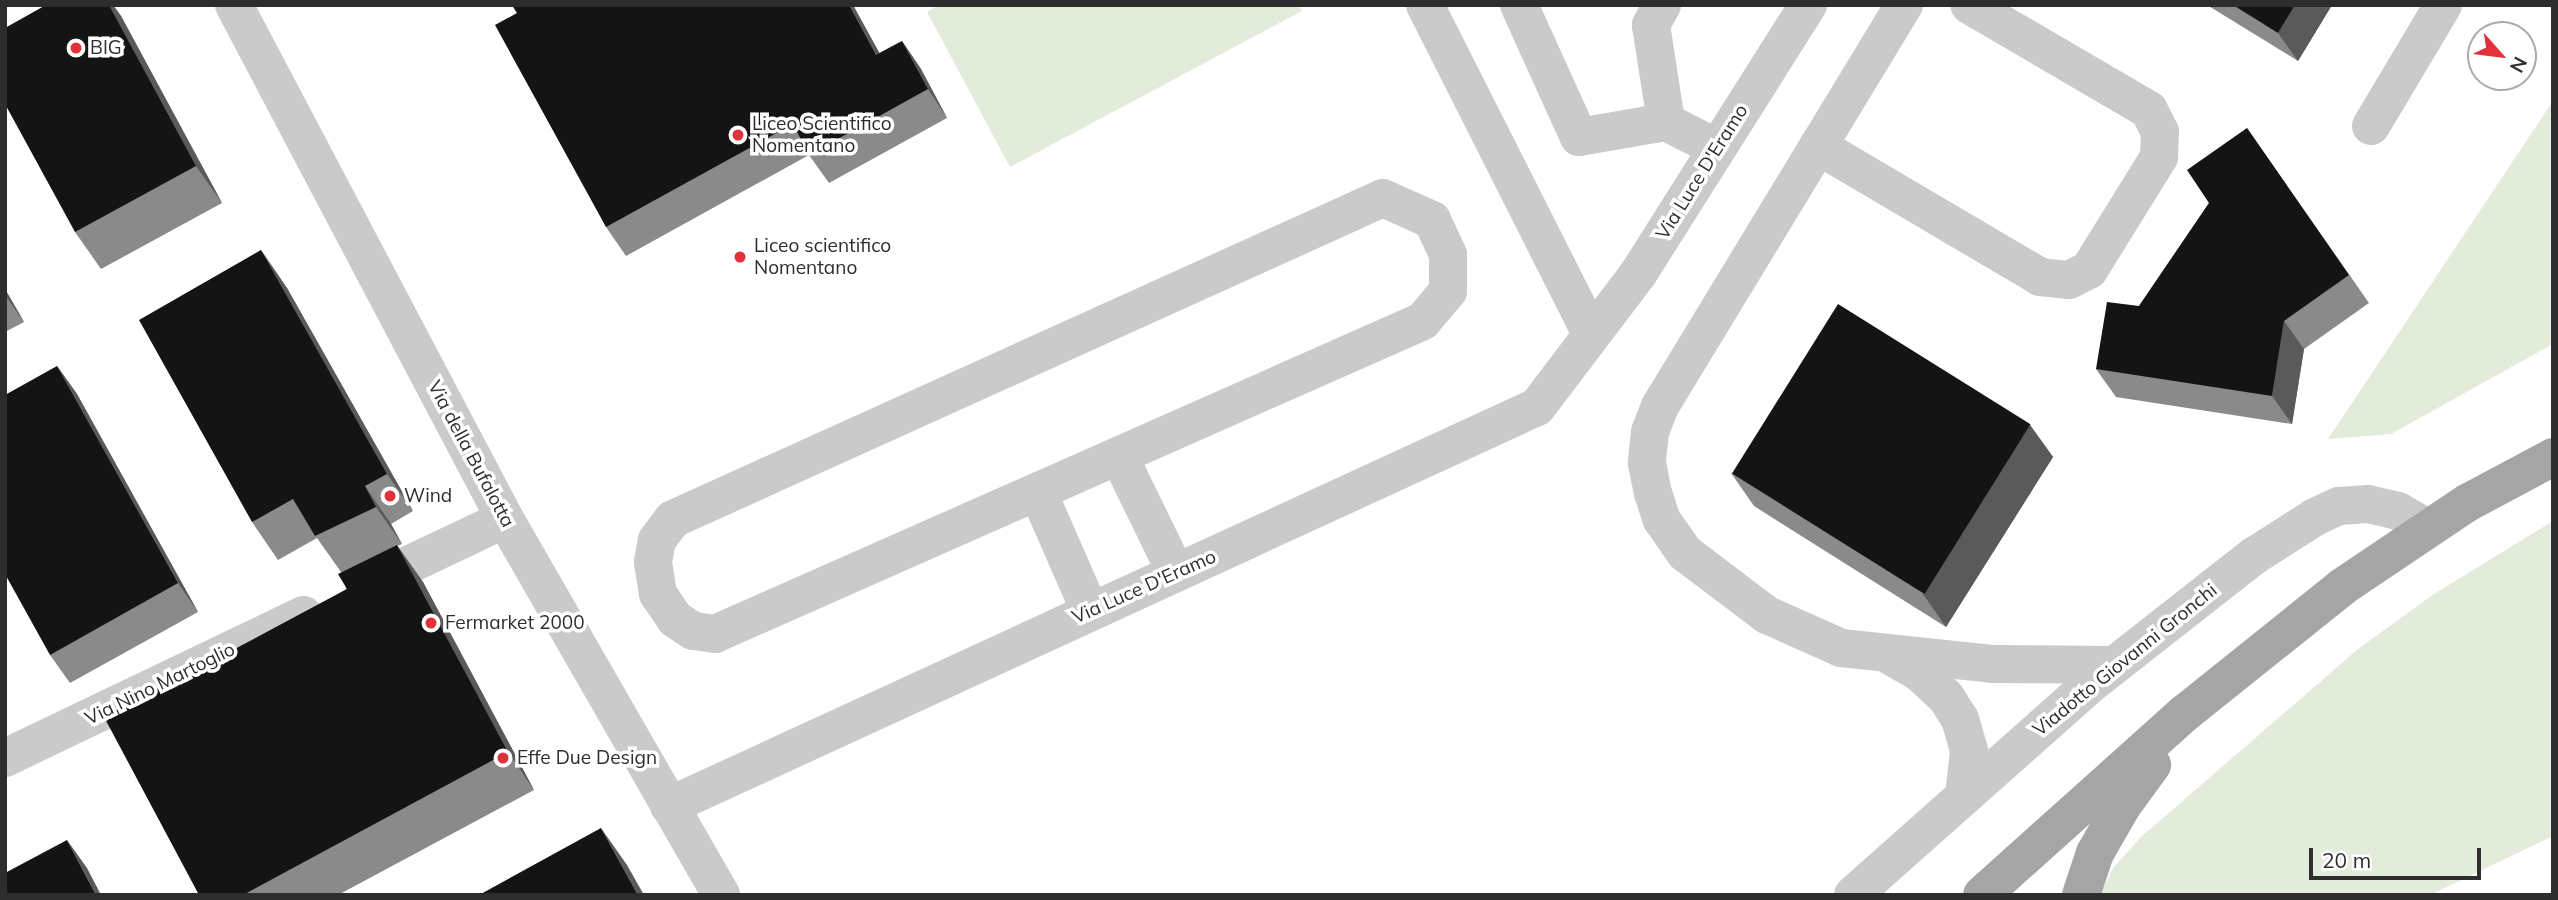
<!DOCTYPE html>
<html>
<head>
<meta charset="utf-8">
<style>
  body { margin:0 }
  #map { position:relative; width:2558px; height:900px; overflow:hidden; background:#fff; font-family:Mulish,sans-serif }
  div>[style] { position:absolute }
  .green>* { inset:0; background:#e3ebdb }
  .minor>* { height:38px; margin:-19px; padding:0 19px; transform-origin:19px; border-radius:19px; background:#cacaca }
  .major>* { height:38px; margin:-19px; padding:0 19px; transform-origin:19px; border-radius:19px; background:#a5a5a5 }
  .wall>* { inset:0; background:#8a8a8a }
  .shaded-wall>* { inset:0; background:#5a5a5a }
  .building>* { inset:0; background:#141414; transform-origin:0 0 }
  .dots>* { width:19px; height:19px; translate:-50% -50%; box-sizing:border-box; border:4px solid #fff; border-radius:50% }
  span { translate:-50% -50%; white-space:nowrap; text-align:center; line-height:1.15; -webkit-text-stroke:7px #fff; paint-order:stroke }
  .poi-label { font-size:19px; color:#2d2d2d }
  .left { translate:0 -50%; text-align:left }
  .street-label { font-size:19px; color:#2d2d2d }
  .frame { position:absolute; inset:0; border:7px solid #2d2d2d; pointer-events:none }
  .north { position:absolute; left:2467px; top:21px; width:70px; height:70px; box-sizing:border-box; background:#fff; border:2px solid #ababab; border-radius:50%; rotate:118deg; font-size:19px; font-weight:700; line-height:28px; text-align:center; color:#2d2d2d }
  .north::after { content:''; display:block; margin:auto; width:24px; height:32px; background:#e1323c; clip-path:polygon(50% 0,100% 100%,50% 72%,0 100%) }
  .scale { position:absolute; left:2309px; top:848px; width:172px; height:32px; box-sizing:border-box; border:4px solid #2d2d2d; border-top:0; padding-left:9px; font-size:21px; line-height:24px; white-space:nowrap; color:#2d2d2d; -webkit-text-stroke:5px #fff; paint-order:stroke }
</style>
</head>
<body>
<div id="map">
  <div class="green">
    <div style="clip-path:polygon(939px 5px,1299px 5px,1302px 11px,1010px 167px,927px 12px)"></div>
    <div style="clip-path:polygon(2553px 101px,2553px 344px,2391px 434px,2328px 439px)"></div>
    <div style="clip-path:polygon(2553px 521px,2553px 836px,2430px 895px,2100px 895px,2113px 868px,2141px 837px,2358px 649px,2434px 594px)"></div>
  </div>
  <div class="minor">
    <div style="left:234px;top:5px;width:581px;rotate:62.2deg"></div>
    <div style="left:505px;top:519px;width:434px;rotate:60.1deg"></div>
    <div style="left:1425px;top:5px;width:369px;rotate:63.2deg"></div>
    <div style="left:1519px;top:5px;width:145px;rotate:65.6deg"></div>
    <div style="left:1579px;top:137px;width:88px;rotate:-9.8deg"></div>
    <div style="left:1666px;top:122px;width:57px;rotate:27deg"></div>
    <div style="left:1662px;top:5px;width:23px;rotate:119deg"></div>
    <div style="left:1651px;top:25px;width:98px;rotate:81.2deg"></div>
    <div style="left:1904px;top:5px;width:469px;rotate:121.3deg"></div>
    <div style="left:1660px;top:406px;width:28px;rotate:111deg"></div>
    <div style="left:1650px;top:432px;width:31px;rotate:96deg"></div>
    <div style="left:1647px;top:463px;width:31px;rotate:79deg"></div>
    <div style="left:1653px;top:493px;width:28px;rotate:72deg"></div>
    <div style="left:1662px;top:520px;width:40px;rotate:55.1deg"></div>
    <div style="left:1685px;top:553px;width:103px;rotate:37.1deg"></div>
    <div style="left:1767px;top:615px;width:81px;rotate:24deg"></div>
    <div style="left:1841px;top:648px;width:152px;rotate:6deg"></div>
    <div style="left:1992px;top:664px;width:122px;rotate:0.5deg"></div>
    <div style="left:2371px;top:126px;width:141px;rotate:-59.2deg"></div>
    <div style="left:1818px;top:146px;width:258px;rotate:30.5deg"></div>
    <div style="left:2040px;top:277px;width:29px;rotate:6deg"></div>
    <div style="left:2069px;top:280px;width:22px;rotate:-27deg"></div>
    <div style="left:2089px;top:270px;width:133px;rotate:-58.2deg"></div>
    <div style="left:2159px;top:157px;width:25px;rotate:-88deg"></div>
    <div style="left:2160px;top:132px;width:25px;rotate:-117deg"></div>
    <div style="left:2149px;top:110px;width:208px;rotate:-149.7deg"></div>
    <div style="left:1383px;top:198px;width:54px;rotate:24.2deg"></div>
    <div style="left:1432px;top:220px;width:38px;rotate:65deg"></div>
    <div style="left:1448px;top:255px;width:36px;rotate:90deg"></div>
    <div style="left:1448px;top:291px;width:39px;rotate:130deg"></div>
    <div style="left:1423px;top:321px;width:774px;rotate:156.15deg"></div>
    <div style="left:715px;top:634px;width:22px;rotate:-172deg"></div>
    <div style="left:693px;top:631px;width:22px;rotate:-146deg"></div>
    <div style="left:675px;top:619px;width:30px;rotate:-124deg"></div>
    <div style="left:658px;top:594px;width:32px;rotate:-99deg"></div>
    <div style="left:653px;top:562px;width:22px;rotate:-80deg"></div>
    <div style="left:657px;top:540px;width:26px;rotate:-53deg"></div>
    <div style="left:673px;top:519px;width:779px;rotate:-24.33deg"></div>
    <div style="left:1119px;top:456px;width:130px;rotate:64deg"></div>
    <div style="left:1038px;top:492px;width:130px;rotate:66.4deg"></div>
    <div style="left:364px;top:586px;width:156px;rotate:-25.4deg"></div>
    <div style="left:1889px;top:655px;width:36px;rotate:30deg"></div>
    <div style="left:1920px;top:673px;width:35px;rotate:43deg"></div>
    <div style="left:1946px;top:697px;width:26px;rotate:58deg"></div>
    <div style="left:1960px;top:719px;width:33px;rotate:74deg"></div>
    <div style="left:1969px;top:751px;width:46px;rotate:96.2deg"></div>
    <div style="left:5px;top:758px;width:331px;rotate:-25.6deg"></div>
    <div style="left:669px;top:806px;width:955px;rotate:-24.69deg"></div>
    <div style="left:1537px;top:407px;width:167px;rotate:-52.8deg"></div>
    <div style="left:1638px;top:274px;width:318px;rotate:-57.7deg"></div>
    <div style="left:1853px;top:895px;width:314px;rotate:-41.6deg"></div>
    <div style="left:2088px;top:686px;width:211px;rotate:-38.1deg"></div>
    <div style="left:2254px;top:556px;width:72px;rotate:-32.6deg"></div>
    <div style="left:2315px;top:517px;width:26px;rotate:-25deg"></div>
    <div style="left:2339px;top:506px;width:29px;rotate:-4deg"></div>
    <div style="left:2368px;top:504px;width:31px;rotate:13deg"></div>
    <div style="left:2398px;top:511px;width:34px;rotate:30deg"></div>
  </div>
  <div class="major">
    <div style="left:1982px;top:895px;width:273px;rotate:-41.9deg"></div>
    <div style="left:2185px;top:713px;width:201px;rotate:-38.7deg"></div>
    <div style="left:2342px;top:587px;width:151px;rotate:-33.9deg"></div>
    <div style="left:2467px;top:503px;width:98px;rotate:-28.1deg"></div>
    <div style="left:2081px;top:895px;width:44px;rotate:-71.6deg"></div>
    <div style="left:2095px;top:853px;width:54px;rotate:-60.1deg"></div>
    <div style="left:2122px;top:806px;width:51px;rotate:-53.8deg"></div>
  </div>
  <div class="wall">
    <div style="clip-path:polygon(46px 5px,113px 5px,121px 16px,222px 203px,101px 269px,75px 232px)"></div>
    <div style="clip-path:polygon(512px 5px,853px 5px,879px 53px,902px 41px,921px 69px,947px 118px,829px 183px,809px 155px,626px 256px,606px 227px,517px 13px)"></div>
    <div style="clip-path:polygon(2207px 5px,2332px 5px,2298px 61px)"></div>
    <div style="clip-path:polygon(2247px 128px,2369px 303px,2304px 349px,2292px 424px,2116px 397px,2096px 369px,2209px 203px)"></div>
    <div style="clip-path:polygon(261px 250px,287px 288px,413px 511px,391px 524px,402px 544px,397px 546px,423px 582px,534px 790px,338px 895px,199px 895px,232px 651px,347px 589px,341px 572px,317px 538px,278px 560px,252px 522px)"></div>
    <div style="clip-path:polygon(5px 289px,24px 322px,5px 332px)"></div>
    <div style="clip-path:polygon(57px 366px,77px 394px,198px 612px,70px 683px,50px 655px)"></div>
    <div style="clip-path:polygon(2030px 425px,2053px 457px,1946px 627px,1754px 506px,1731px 473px)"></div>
  </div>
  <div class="shaded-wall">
    <div style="clip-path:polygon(109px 5px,113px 5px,121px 16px,222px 203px,196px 166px)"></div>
    <div style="clip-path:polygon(849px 5px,853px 5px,896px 83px,876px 55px)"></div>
    <div style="clip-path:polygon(2295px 5px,2332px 5px,2298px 61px,2278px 33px)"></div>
    <div style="clip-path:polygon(902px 41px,921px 69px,947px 118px,928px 89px)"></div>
    <div style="clip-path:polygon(261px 250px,287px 288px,413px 511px,387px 474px)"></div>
    <div style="clip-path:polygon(5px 289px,24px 322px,5px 295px)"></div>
    <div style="clip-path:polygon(2284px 321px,2304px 349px,2292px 424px,2272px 396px)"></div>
    <div style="clip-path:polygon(57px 366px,77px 394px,198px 612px,178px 583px)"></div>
    <div style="clip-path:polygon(2030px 425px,2053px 457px,1946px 627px,1923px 594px)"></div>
    <div style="clip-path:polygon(365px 486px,391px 524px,402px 544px,376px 507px)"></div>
    <div style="clip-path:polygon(397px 545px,423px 582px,534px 790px,508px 752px)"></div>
    <div style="clip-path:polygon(601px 828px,627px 865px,644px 895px,638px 895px)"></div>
    <div style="clip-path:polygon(67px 840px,87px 868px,101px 895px,96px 895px)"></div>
  </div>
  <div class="building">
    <div style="clip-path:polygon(46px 5px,109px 5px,196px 166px,75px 232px,5px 104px,5px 28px)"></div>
    <div style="clip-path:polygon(512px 5px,849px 5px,876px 55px,902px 41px,928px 89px,809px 155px,793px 124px,606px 227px,495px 25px,517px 13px)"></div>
    <div style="clip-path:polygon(2233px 5px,2295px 5px,2278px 33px)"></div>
    <div style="clip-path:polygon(2247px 128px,2349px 275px,2284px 321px,2272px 396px,2096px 369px,2107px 302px,2139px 306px,2209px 203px,2187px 170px)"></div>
    <div style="clip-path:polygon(261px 250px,387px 474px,365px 486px,376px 507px,315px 536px,293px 499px,252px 522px,139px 320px)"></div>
    <div style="left:1838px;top:304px;width:227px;height:200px;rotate:32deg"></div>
    <div style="clip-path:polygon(57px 366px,178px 583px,50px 655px,5px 574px,5px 395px)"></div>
    <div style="clip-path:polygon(397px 545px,508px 752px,243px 895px,199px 895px,104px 717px,230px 649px,231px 651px,347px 589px,338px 574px)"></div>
    <div style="clip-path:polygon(601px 828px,638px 895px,479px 895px)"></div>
    <div style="clip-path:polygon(67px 840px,96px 895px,5px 895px,5px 873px)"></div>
  </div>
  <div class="dots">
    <div style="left:76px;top:48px;background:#e1323c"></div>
    <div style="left:738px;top:135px;background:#e1323c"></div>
    <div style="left:740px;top:257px;background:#e1323c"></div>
    <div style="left:390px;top:496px;background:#e1323c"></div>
    <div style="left:431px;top:623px;background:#e1323c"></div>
    <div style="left:503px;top:758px;background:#e1323c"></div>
  </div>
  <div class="poi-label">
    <span class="left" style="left:90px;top:48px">BIG</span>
    <span class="left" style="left:752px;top:135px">Liceo Scientifico<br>Nomentano</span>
    <span class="left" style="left:754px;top:257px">Liceo scientifico<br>Nomentano</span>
    <span class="left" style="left:404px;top:496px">Wind</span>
    <span class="left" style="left:445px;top:623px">Fermarket 2000</span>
    <span class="left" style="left:517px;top:758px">Effe Due Design</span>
  </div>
  <div class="street-label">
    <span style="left:1702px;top:172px;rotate:-58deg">Via Luce D'Eramo</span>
    <span style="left:471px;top:454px;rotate:62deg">Via della Bufalotta</span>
    <span style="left:1144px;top:587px;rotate:-24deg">Via Luce D'Eramo</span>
    <span style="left:2125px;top:660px;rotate:-39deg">Viadotto Giovanni Gronchi</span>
    <span style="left:160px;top:684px;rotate:-26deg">Via Nino Martoglio</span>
  </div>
  <div class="frame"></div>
  <div class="north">N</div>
  <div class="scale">20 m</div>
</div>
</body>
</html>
